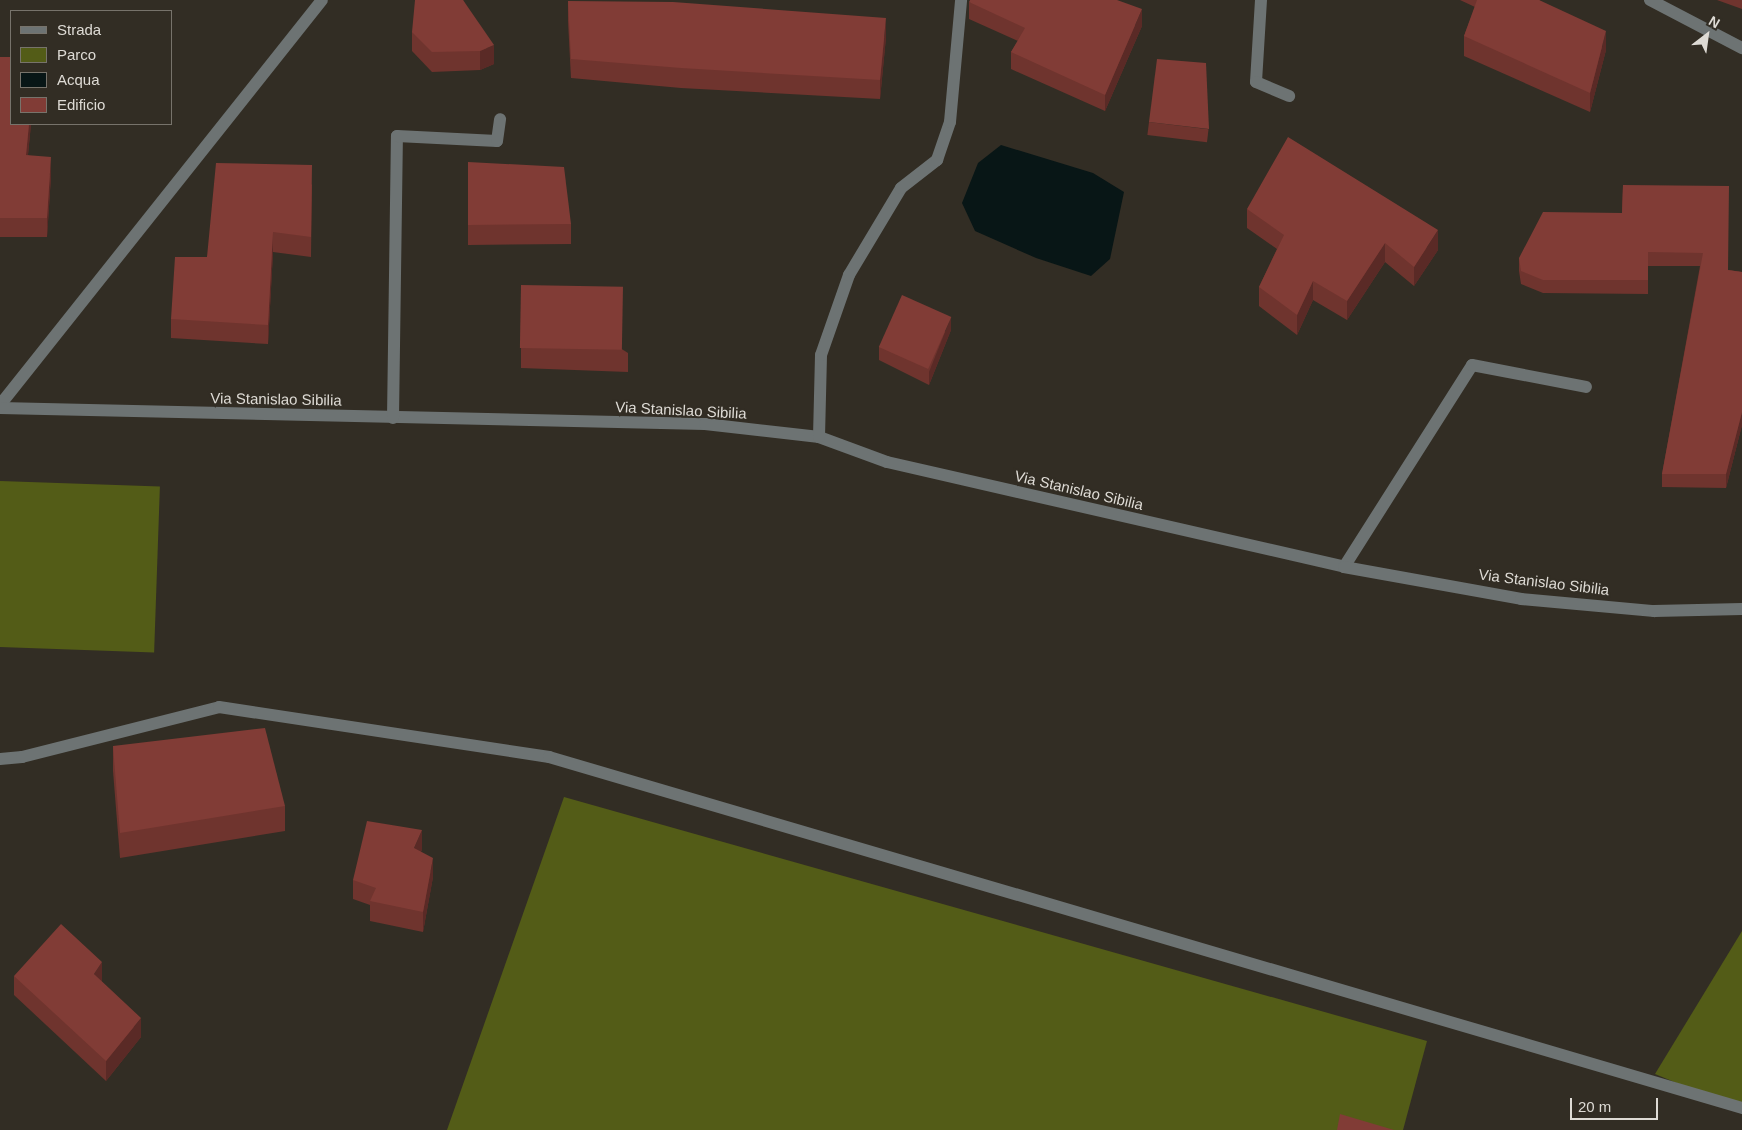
<!DOCTYPE html>
<html>
<head>
<meta charset="utf-8">
<style>
  body { margin:0 }
  #map { position:relative; width:1742px; height:1130px; overflow:hidden; background:#322d24; font-family:Helvetica,sans-serif }
  div>[style] { position:absolute }
  .green>* { inset:0; background:#535c17; transform-origin:0 0 }
  .water>* { inset:0; background:#081616 }
  .minor>* { height:12px; margin:-6px; padding:0 6px; transform-origin:6px; border-radius:6px; background:#6d7373 }
  .wall>* { inset:0; background:#6f342e; transform-origin:0 0 }
  .shaded-wall>* { inset:0; background:#5a2a26 }
  .building>* { inset:0; background:#813c36; transform-origin:0 0 }
  span { translate:-50% -50%; white-space:nowrap; text-align:center; line-height:1.15; -webkit-text-stroke:4px #322d24; paint-order:stroke }
  .street-label { font-size:15px; color:#dedbd5 }
  .legend { position:absolute; left:10px; top:10px; width:162px; height:115px; box-sizing:border-box; background:#322d24; border:1px solid #77736b; margin:0; padding:6px 9px; list-style:none; font-size:15px; color:#dedbd5 }
  .legend li { display:flex; align-items:center; gap:10px; height:25px }
  .legend b { width:25px; border:1px solid #77736b }
  .north { position:absolute; left:1682px; top:10px; width:50px; height:50px; -webkit-text-stroke:4px #322d24; paint-order:stroke; rotate:30deg; font-size:14px; font-weight:700; line-height:20px; text-align:center; color:#dedbd5 }
  .north::after { content:''; display:block; margin:auto; width:18px; height:22px; background:#dedbd5; clip-path:polygon(50% 0,100% 100%,50% 72%,0 100%) }
  .scale { position:absolute; left:1570px; top:1098px; width:88px; height:22px; box-sizing:border-box; border:2px solid #dedbd5; border-top:0; padding-left:6px; font-size:15px; line-height:18px; white-space:nowrap; color:#dedbd5; -webkit-text-stroke:4px #322d24; paint-order:stroke }
</style>
</head>
<body>
<div id="map">
  <div class="green">
    <div style="left:0;top:481px;width:160px;height:166px;rotate:2deg"></div>
    <div style="clip-path:polygon(564px 797px,1427px 1041px,1403px 1130px,447px 1130px)"></div>
    <div style="clip-path:polygon(1742px 931px,1742px 1110px,1655px 1074px)"></div>
  </div>
  <div class="water">
    <div style="clip-path:polygon(1001px 145px,1093px 173px,1124px 192px,1110px 259px,1091px 276px,1036px 258px,975px 231px,962px 203px,978px 163px)"></div>
  </div>
  <div class="minor">
    <div style="left:1261px;top:0;width:82px;rotate:93.5deg"></div>
    <div style="left:1256px;top:82px;width:36px;rotate:23deg"></div>
    <div style="left:1650px;top:0;width:104px;rotate:27.6deg"></div>
    <div style="left:0;top:405px;width:517px;rotate:-51.51deg"></div>
    <div style="left:0;top:408px;width:705px;rotate:1.3deg"></div>
    <div style="left:705px;top:424px;width:115px;rotate:6.5deg"></div>
    <div style="left:819px;top:437px;width:72px;rotate:20.2deg"></div>
    <div style="left:887px;top:462px;width:469px;rotate:12.9deg"></div>
    <div style="left:1344px;top:567px;width:239px;rotate:-57.6deg"></div>
    <div style="left:1472px;top:365px;width:116px;rotate:10.9deg"></div>
    <div style="left:393px;top:418px;width:282px;rotate:-89.2deg"></div>
    <div style="left:397px;top:136px;width:100px;rotate:2.9deg"></div>
    <div style="left:497px;top:141px;width:22px;rotate:-82deg"></div>
    <div style="left:819px;top:437px;width:82px;rotate:-88.6deg"></div>
    <div style="left:821px;top:355px;width:85px;rotate:-70.7deg"></div>
    <div style="left:849px;top:275px;width:101px;rotate:-59.1deg"></div>
    <div style="left:901px;top:188px;width:46px;rotate:-37.9deg"></div>
    <div style="left:937px;top:160px;width:40px;rotate:-71.1deg"></div>
    <div style="left:950px;top:122px;width:122px;rotate:-84.8deg"></div>
    <div style="left:1344px;top:567px;width:180px;rotate:10.2deg"></div>
    <div style="left:1521px;top:599px;width:134px;rotate:5.2deg"></div>
    <div style="left:1654px;top:611px;width:88px;rotate:-1.3deg"></div>
    <div style="left:0;top:759px;width:22px;rotate:-5deg"></div>
    <div style="left:22px;top:757px;width:203px;rotate:-14.2deg"></div>
    <div style="left:219px;top:707px;width:334px;rotate:8.6deg"></div>
    <div style="left:549px;top:757px;width:1244px;rotate:16.39deg"></div>
  </div>
  <div class="wall">
    <div style="clip-path:polygon(463px 0,494px 64px,480px 70px,432px 72px,412px 51px,412px 32px)"></div>
    <div style="clip-path:polygon(1460px 0,1539px 0,1606px 50px,1590px 112px,1464px 56px,1464px 36px,1475px 7px)"></div>
    <div style="clip-path:polygon(1717px 0,1742px 0,1742px 9px)"></div>
    <div style="clip-path:polygon(568px 1px,886px 37px,880px 99px,681px 88px,571px 78px,568px 21px)"></div>
    <div style="clip-path:polygon(969px 2px,1142px 26px,1105px 111px,1011px 69px,1011px 52px,1018px 41px,969px 19px)"></div>
    <div style="clip-path:polygon(0 57px,11px 124px,31px 124px,28px 155px,51px 176px,47px 237px,0 237px)"></div>
    <div style="left:1149px;top:122px;width:60px;height:13px;rotate:7deg"></div>
    <div style="clip-path:polygon(468px 162px,571px 224px,571px 244px,468px 245px)"></div>
    <div style="clip-path:polygon(312px 184px,311px 257px,273px 252px,268px 344px,171px 338px,171px 319px)"></div>
    <div style="clip-path:polygon(1623px 185px,1728px 270px,1742px 272px,1742px 425px,1726px 488px,1662px 487px,1662px 474px,1700px 266px,1648px 266px,1648px 294px,1543px 293px,1521px 284px,1519px 271px,1519px 258px,1622px 213px)"></div>
    <div style="clip-path:polygon(1247px 209px,1438px 250px,1414px 286px,1385px 262px,1347px 320px,1313px 300px,1297px 335px,1259px 306px,1259px 287px,1277px 249px,1247px 228px)"></div>
    <div style="clip-path:polygon(521px 285px,628px 353px,628px 372px,521px 368px)"></div>
    <div style="clip-path:polygon(951px 330px,929px 385px,879px 360px,879px 347px)"></div>
    <div style="clip-path:polygon(113px 746px,285px 806px,285px 831px,120px 858px,113px 771px)"></div>
    <div style="clip-path:polygon(422px 849px,421px 852px,433px 877px,423px 932px,370px 921px,370px 905px,353px 899px,353px 880px)"></div>
    <div style="clip-path:polygon(14px 976px,102px 982px,141px 1037px,106px 1081px,14px 995px)"></div>
  </div>
  <div class="shaded-wall">
    <div style="clip-path:polygon(1142px 9px,1142px 26px,1105px 111px,1105px 95px)"></div>
    <div style="clip-path:polygon(886px 18px,886px 37px,880px 99px,880px 80px)"></div>
    <div style="clip-path:polygon(1606px 31px,1606px 50px,1590px 112px,1590px 93px)"></div>
    <div style="clip-path:polygon(494px 45px,494px 64px,480px 70px,480px 51px)"></div>
    <div style="clip-path:polygon(29px 124px,31px 124px,26px 174px,26px 155px)"></div>
    <div style="clip-path:polygon(51px 157px,51px 176px,47px 237px,47px 218px)"></div>
    <div style="clip-path:polygon(1438px 230px,1438px 250px,1414px 286px,1414px 267px)"></div>
    <div style="clip-path:polygon(273px 232px,273px 252px,268px 344px,268px 325px)"></div>
    <div style="clip-path:polygon(1385px 243px,1385px 262px,1347px 320px,1347px 301px)"></div>
    <div style="clip-path:polygon(1313px 281px,1313px 300px,1297px 335px,1297px 315px)"></div>
    <div style="clip-path:polygon(951px 317px,951px 330px,929px 385px,929px 372px)"></div>
    <div style="clip-path:polygon(1742px 412px,1742px 425px,1726px 488px,1726px 474px)"></div>
    <div style="clip-path:polygon(422px 830px,422px 849px,414px 868px,414px 848px)"></div>
    <div style="clip-path:polygon(433px 858px,433px 877px,423px 932px,423px 912px)"></div>
    <div style="clip-path:polygon(102px 962px,102px 982px,94px 974px)"></div>
    <div style="clip-path:polygon(141px 1018px,141px 1037px,106px 1081px,106px 1061px)"></div>
  </div>
  <div class="building">
    <div style="clip-path:polygon(415px 0,463px 0,494px 45px,480px 51px,432px 52px,412px 32px)"></div>
    <div style="clip-path:polygon(970px 0,1117px 0,1142px 9px,1105px 95px,1011px 52px,1025px 28px,969px 2px)"></div>
    <div style="clip-path:polygon(1477px 0,1539px 0,1606px 31px,1590px 93px,1464px 36px)"></div>
    <div style="clip-path:polygon(568px 1px,673px 2px,886px 18px,880px 80px,681px 68px,571px 59px)"></div>
    <div style="clip-path:polygon(0 57px,11px 57px,11px 124px,29px 124px,26px 155px,51px 157px,47px 218px,0 218px)"></div>
    <div style="clip-path:polygon(1157px 59px,1206px 63px,1209px 129px,1149px 122px)"></div>
    <div style="clip-path:polygon(1288px 137px,1438px 230px,1414px 267px,1385px 243px,1347px 301px,1313px 281px,1297px 315px,1259px 287px,1284px 235px,1247px 209px)"></div>
    <div style="clip-path:polygon(468px 162px,564px 167px,571px 224px,468px 225px)"></div>
    <div style="clip-path:polygon(216px 163px,312px 165px,311px 237px,273px 232px,268px 325px,171px 319px,175px 257px,207px 257px)"></div>
    <div style="clip-path:polygon(1623px 185px,1729px 186px,1728px 270px,1742px 272px,1742px 412px,1726px 474px,1662px 474px,1703px 253px,1648px 252px,1648px 280px,1543px 280px,1521px 271px,1519px 258px,1543px 212px,1622px 213px)"></div>
    <div style="left:521px;top:285px;width:102px;height:63px;rotate:1deg"></div>
    <div style="left:902px;top:295px;width:54px;height:57px;rotate:24deg"></div>
    <div style="clip-path:polygon(265px 728px,285px 806px,120px 833px,113px 746px)"></div>
    <div style="clip-path:polygon(367px 821px,422px 830px,414px 848px,433px 858px,423px 912px,370px 901px,376px 888px,353px 880px)"></div>
    <div style="clip-path:polygon(61px 924px,102px 962px,94px 974px,141px 1018px,106px 1061px,14px 976px)"></div>
    <div style="clip-path:polygon(1340px 1114px,1394px 1130px,1337px 1130px)"></div>
  </div>
  <div class="street-label">
    <span style="left:276px;top:399px;rotate:1deg">Via Stanislao Sibilia</span>
    <span style="left:681px;top:410px;rotate:3deg">Via Stanislao Sibilia</span>
    <span style="left:1079px;top:490px;rotate:13deg">Via Stanislao Sibilia</span>
    <span style="left:1544px;top:582px;rotate:7deg">Via Stanislao Sibilia</span>
  </div>
  <ul class="legend">
  <li><b style="height:6px;background:#6d7373"></b>Strada</li>
  <li><b style="height:14px;background:#535c17"></b>Parco</li>
  <li><b style="height:14px;background:#081616"></b>Acqua</li>
  <li><b style="height:14px;background:#813c36"></b>Edificio</li>
  </ul>
  <div class="north">N</div>
  <div class="scale">20 m</div>
</div>
</body>
</html>
